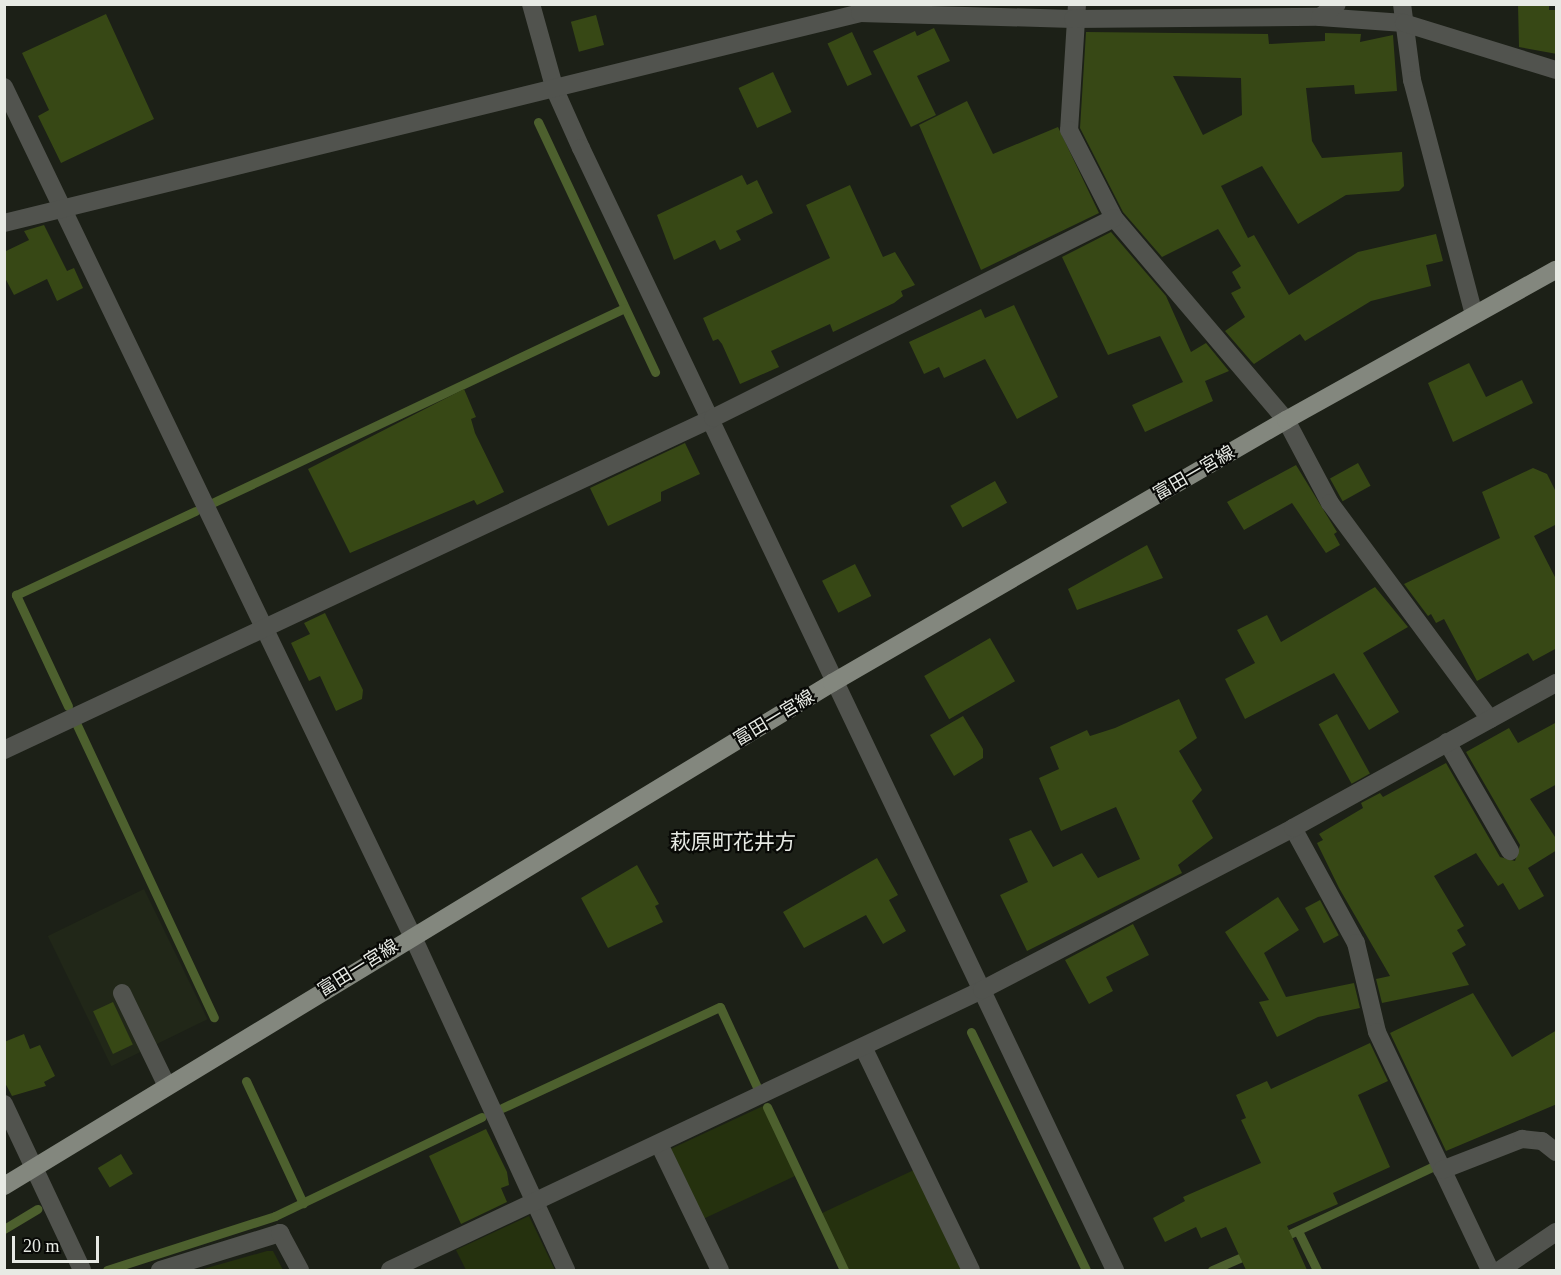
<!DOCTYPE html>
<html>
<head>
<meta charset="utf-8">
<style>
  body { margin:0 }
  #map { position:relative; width:1561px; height:1275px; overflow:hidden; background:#1c2017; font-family:"Times New Roman","Noto Sans JP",serif }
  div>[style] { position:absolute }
  .built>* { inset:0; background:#212718; transform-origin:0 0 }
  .green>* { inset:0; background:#25310e; transform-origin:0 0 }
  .stream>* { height:9px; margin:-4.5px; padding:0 4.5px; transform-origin:4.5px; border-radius:4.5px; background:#4d602e }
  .building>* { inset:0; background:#374815; transform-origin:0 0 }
  .minor>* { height:18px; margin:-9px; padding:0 9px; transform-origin:9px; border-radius:9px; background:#51534e }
  .major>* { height:18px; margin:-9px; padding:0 9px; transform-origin:9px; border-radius:9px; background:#83877e }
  span { translate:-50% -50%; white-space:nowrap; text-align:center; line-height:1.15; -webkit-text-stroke:4.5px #080906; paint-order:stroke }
  .street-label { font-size:18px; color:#e7eae4 }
  .quarter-label { font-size:21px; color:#e7eae4 }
  .frame { position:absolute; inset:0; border:6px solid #e7eae4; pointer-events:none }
  .scale { position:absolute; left:12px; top:1236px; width:87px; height:27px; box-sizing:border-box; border:3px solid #e7eae4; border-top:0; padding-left:8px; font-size:18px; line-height:21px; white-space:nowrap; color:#e7eae4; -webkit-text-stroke:4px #080906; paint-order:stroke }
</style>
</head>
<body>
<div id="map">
  <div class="built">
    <div style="left:144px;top:889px;width:145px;height:107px;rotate:64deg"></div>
  </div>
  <div class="green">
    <div style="left:763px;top:1106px;width:77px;height:102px;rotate:65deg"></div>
    <div style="clip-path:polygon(916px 1169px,964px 1270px,847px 1270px,820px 1214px)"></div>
    <div style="clip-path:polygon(529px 1216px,555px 1270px,466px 1270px,456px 1250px)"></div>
    <div style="clip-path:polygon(267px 1251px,273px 1251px,283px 1270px,200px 1270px)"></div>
  </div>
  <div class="stream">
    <div style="left:538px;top:122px;width:276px;rotate:64.9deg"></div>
    <div style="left:212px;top:503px;width:456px;rotate:-25.3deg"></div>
    <div style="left:68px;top:706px;width:123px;rotate:-115.1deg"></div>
    <div style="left:16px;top:595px;width:198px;rotate:-25.1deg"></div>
    <div style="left:76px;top:723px;width:325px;rotate:64.9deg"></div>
    <div style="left:971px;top:1032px;width:264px;rotate:64.2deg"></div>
    <div style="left:246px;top:1081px;width:135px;rotate:65deg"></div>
    <div style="left:767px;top:1107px;width:180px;rotate:64.7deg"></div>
    <div style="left:502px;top:1108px;width:240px;rotate:-24.9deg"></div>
    <div style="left:720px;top:1007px;width:88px;rotate:65.2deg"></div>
    <div style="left:4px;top:1229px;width:39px;rotate:-31deg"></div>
    <div style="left:1298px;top:1231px;width:43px;rotate:64deg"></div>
    <div style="left:1279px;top:1239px;width:171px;rotate:-25.2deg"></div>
    <div style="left:107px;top:1270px;width:176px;rotate:-17.8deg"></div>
    <div style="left:275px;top:1216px;width:229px;rotate:-25.6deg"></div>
    <div style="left:1212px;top:1270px;width:43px;rotate:-23.6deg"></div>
  </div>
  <div class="building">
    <div style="clip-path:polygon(1518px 4px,1549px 4px,1549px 10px,1557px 10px,1557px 54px,1519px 47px)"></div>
    <div style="clip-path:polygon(106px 14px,154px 119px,61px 163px,38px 116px,49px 110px,22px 53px)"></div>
    <div style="left:596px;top:15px;width:31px;height:26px;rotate:75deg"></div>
    <div style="clip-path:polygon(934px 28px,950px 61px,917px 76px,936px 115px,911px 127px,873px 51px,915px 31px,917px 36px)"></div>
    <div style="left:852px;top:32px;width:47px;height:27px;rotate:65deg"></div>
    <div style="clip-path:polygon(evenodd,1086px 32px,1268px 34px,1269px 44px,1325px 41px,1325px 33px,1361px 34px,1360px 42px,1393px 35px,1397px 91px,1355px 94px,1354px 85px,1306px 88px,1312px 141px,1322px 158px,1402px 152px,1404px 186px,1399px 191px,1346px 195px,1298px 224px,1262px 166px,1221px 186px,1248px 238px,1254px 235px,1289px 295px,1358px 252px,1436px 234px,1443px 261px,1426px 265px,1431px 286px,1371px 301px,1305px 341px,1300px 334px,1254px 364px,1251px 361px,1225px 331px,1245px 317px,1231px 293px,1241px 288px,1232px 272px,1241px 266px,1218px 229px,1162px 257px,1123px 212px,1080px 128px,1086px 32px,1173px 76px,1241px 78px,1242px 115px,1203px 135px,1173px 76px)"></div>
    <div style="left:773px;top:72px;width:44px;height:38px;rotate:65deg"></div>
    <div style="clip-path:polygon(967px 101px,993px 154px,1058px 127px,1099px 213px,981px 270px,919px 125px)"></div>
    <div style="clip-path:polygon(742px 175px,747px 185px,757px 180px,773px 213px,736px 231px,741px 240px,720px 250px,715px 240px,674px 260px,657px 215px)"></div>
    <div style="clip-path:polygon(850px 185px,883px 257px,895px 252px,915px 285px,901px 291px,903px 296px,894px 303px,833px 332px,830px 324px,771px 351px,779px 367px,740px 384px,722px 344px,718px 339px,713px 341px,703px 318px,830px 258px,806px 205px)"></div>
    <div style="clip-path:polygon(44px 225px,67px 271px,74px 268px,83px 288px,57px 301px,47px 279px,14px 295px,4px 276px,4px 252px,29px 240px,24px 231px)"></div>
    <div style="clip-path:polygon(1111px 232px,1166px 296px,1191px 352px,1206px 343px,1229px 371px,1205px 381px,1213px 401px,1145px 432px,1132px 405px,1183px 382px,1160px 336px,1108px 355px,1062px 257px)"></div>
    <div style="clip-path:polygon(1014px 305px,1058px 397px,1017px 419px,985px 359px,944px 378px,939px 367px,924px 374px,909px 342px,981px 309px,985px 318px)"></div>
    <div style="clip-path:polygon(1469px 363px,1486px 397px,1522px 380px,1533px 403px,1453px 442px,1428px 383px)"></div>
    <div style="clip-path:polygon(464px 389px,476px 417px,471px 419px,475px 433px,504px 492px,477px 505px,474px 500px,350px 553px,308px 469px)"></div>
    <div style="clip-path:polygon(685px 443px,700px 474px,661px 492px,661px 501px,608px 526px,590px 488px)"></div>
    <div style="left:1358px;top:463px;width:26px;height:32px;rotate:61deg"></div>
    <div style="clip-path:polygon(1296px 465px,1337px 532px,1334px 534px,1340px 545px,1326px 553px,1292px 503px,1244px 530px,1227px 502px)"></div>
    <div style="clip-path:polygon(1533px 468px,1547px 474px,1557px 494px,1555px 525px,1534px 536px,1557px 581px,1557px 648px,1533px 661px,1528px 653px,1477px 681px,1444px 619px,1436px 623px,1431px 614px,1428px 616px,1404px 584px,1500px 538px,1482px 492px)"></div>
    <div style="left:995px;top:481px;width:25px;height:51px;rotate:61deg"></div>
    <div style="clip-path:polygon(1147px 545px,1163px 578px,1077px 610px,1068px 589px)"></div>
    <div style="left:855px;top:564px;width:36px;height:37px;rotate:63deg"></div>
    <div style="clip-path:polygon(1375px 587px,1408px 627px,1363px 653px,1399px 712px,1369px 730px,1334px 673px,1245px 719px,1225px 679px,1255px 663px,1237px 630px,1267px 615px,1281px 642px)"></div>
    <div style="clip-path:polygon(325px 613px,363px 690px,362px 699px,336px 711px,320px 676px,309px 681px,291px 643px,310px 634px,304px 623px)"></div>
    <div style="left:990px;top:638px;width:50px;height:76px;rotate:60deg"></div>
    <div style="clip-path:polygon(1179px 699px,1197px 738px,1179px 751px,1202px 790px,1192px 801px,1213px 838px,1178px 865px,1182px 873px,1027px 951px,1000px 895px,1028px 882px,1009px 839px,1031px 830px,1053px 867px,1082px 853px,1098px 878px,1140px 859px,1116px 807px,1061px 831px,1039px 778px,1059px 769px,1050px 747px,1087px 730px,1090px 736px,1115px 728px)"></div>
    <div style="left:1337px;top:714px;width:68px;height:21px;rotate:61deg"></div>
    <div style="clip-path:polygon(963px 716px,983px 749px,983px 758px,954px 776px,930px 735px)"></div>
    <div style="clip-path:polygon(1557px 722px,1557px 784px,1530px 799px,1557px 840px,1557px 850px,1528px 868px,1544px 896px,1519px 910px,1503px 883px,1498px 886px,1476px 853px,1434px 876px,1464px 926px,1457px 930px,1466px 945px,1452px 953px,1469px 985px,1382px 1003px,1376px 979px,1390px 976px,1339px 888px,1317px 843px,1323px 840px,1319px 834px,1363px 808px,1361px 803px,1380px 793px,1383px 797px,1446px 763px,1500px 857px,1515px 861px,1520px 845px,1466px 752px,1509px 728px,1518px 743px)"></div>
    <div style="clip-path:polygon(877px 858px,898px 895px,889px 900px,906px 931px,883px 944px,866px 915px,804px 948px,783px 912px)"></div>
    <div style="clip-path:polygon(637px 865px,659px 904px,655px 906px,663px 922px,608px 948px,581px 898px)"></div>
    <div style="clip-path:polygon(1278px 897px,1299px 930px,1264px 953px,1286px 997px,1354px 983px,1360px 1008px,1318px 1017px,1277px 1037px,1259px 1002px,1269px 1000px,1225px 932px)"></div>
    <div style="left:1320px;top:900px;width:40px;height:17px;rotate:62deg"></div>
    <div style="clip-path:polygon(1133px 924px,1149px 955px,1106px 977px,1113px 991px,1089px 1004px,1065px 960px)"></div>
    <div style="clip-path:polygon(1473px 993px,1512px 1057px,1557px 1030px,1557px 1104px,1446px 1151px,1390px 1033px)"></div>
    <div style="left:113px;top:1002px;width:47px;height:22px;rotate:65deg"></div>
    <div style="clip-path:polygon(24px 1034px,30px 1049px,40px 1045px,55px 1076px,44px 1082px,46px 1086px,12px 1096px,4px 1081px,4px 1042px)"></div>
    <div style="clip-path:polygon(1370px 1043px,1388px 1081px,1358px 1095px,1390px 1167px,1333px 1193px,1338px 1204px,1287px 1226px,1307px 1270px,1246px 1270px,1226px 1227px,1201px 1238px,1196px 1227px,1165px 1242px,1153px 1218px,1185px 1201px,1183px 1197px,1261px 1163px,1241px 1120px,1246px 1118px,1236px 1095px,1267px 1081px,1271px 1089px)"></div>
    <div style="clip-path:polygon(486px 1129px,507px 1172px,509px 1185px,501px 1188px,507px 1202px,461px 1224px,429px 1156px)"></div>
    <div style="left:121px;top:1154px;width:23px;height:27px;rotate:59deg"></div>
  </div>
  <div class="minor">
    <div style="left:531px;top:4px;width:89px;rotate:74.4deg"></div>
    <div style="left:555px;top:90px;width:64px;rotate:65.9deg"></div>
    <div style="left:581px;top:148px;width:1243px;rotate:64.55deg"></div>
    <div style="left:1077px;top:4px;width:126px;rotate:93.6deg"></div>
    <div style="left:1069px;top:130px;width:99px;rotate:62.9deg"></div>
    <div style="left:1114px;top:218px;width:265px;rotate:49.6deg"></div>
    <div style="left:1286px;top:420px;width:94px;rotate:62.1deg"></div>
    <div style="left:1330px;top:503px;width:269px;rotate:53.5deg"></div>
    <div style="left:1402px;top:4px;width:77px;rotate:82.5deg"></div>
    <div style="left:1412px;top:80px;width:242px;rotate:75.2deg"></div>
    <div style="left:1320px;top:17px;width:84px;rotate:4.1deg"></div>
    <div style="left:1404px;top:23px;width:159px;rotate:17.2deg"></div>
    <div style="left:4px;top:87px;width:941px;rotate:64.31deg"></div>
    <div style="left:412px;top:935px;width:369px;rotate:65.3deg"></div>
    <div style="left:4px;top:223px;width:881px;rotate:-13.78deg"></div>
    <div style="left:860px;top:13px;width:213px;rotate:1.6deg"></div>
    <div style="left:1073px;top:19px;width:247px;rotate:-0.5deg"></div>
    <div style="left:1320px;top:17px;width:21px;rotate:-37deg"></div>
    <div style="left:1447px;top:742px;width:126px;rotate:60deg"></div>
    <div style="left:4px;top:750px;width:783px;rotate:-25.09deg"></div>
    <div style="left:713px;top:418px;width:448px;rotate:-26.5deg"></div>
    <div style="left:1293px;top:828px;width:131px;rotate:61.3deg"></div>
    <div style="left:1356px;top:943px;width:91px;rotate:76.7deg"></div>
    <div style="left:1377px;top:1032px;width:263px;rotate:64.6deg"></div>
    <div style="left:122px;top:993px;width:103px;rotate:64.2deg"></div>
    <div style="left:863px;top:1047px;width:248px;rotate:64.2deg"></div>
    <div style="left:4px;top:1104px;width:183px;rotate:64.8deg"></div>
    <div style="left:659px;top:1144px;width:140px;rotate:64.2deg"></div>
    <div style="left:1442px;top:1170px;width:86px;rotate:-21.2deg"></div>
    <div style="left:1522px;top:1139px;width:20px;rotate:6deg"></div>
    <div style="left:1542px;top:1141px;width:18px;rotate:38deg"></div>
    <div style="left:160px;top:1270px;width:126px;rotate:-17.1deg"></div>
    <div style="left:280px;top:1233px;width:42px;rotate:61.6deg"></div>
    <div style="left:390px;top:1270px;width:655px;rotate:-25.31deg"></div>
    <div style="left:982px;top:990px;width:351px;rotate:-27.5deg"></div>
    <div style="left:1293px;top:828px;width:300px;rotate:-28.9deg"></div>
    <div style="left:1500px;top:1270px;width:68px;rotate:-34.2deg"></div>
  </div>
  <div class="major">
    <div style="left:4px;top:1186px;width:969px;rotate:-31.28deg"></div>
    <div style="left:832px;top:683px;width:525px;rotate:-30.08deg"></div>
    <div style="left:1286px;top:420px;width:309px;rotate:-29.1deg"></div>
  </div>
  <div class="street-label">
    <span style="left:1194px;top:473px;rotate:-30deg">富田一宮線</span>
    <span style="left:774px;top:718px;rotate:-31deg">富田一宮線</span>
    <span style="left:358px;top:968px;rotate:-32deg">富田一宮線</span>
  </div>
  <div class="quarter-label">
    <span style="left:733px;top:842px">萩原町花井方</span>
  </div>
  <div class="frame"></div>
  <div class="scale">20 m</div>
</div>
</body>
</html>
